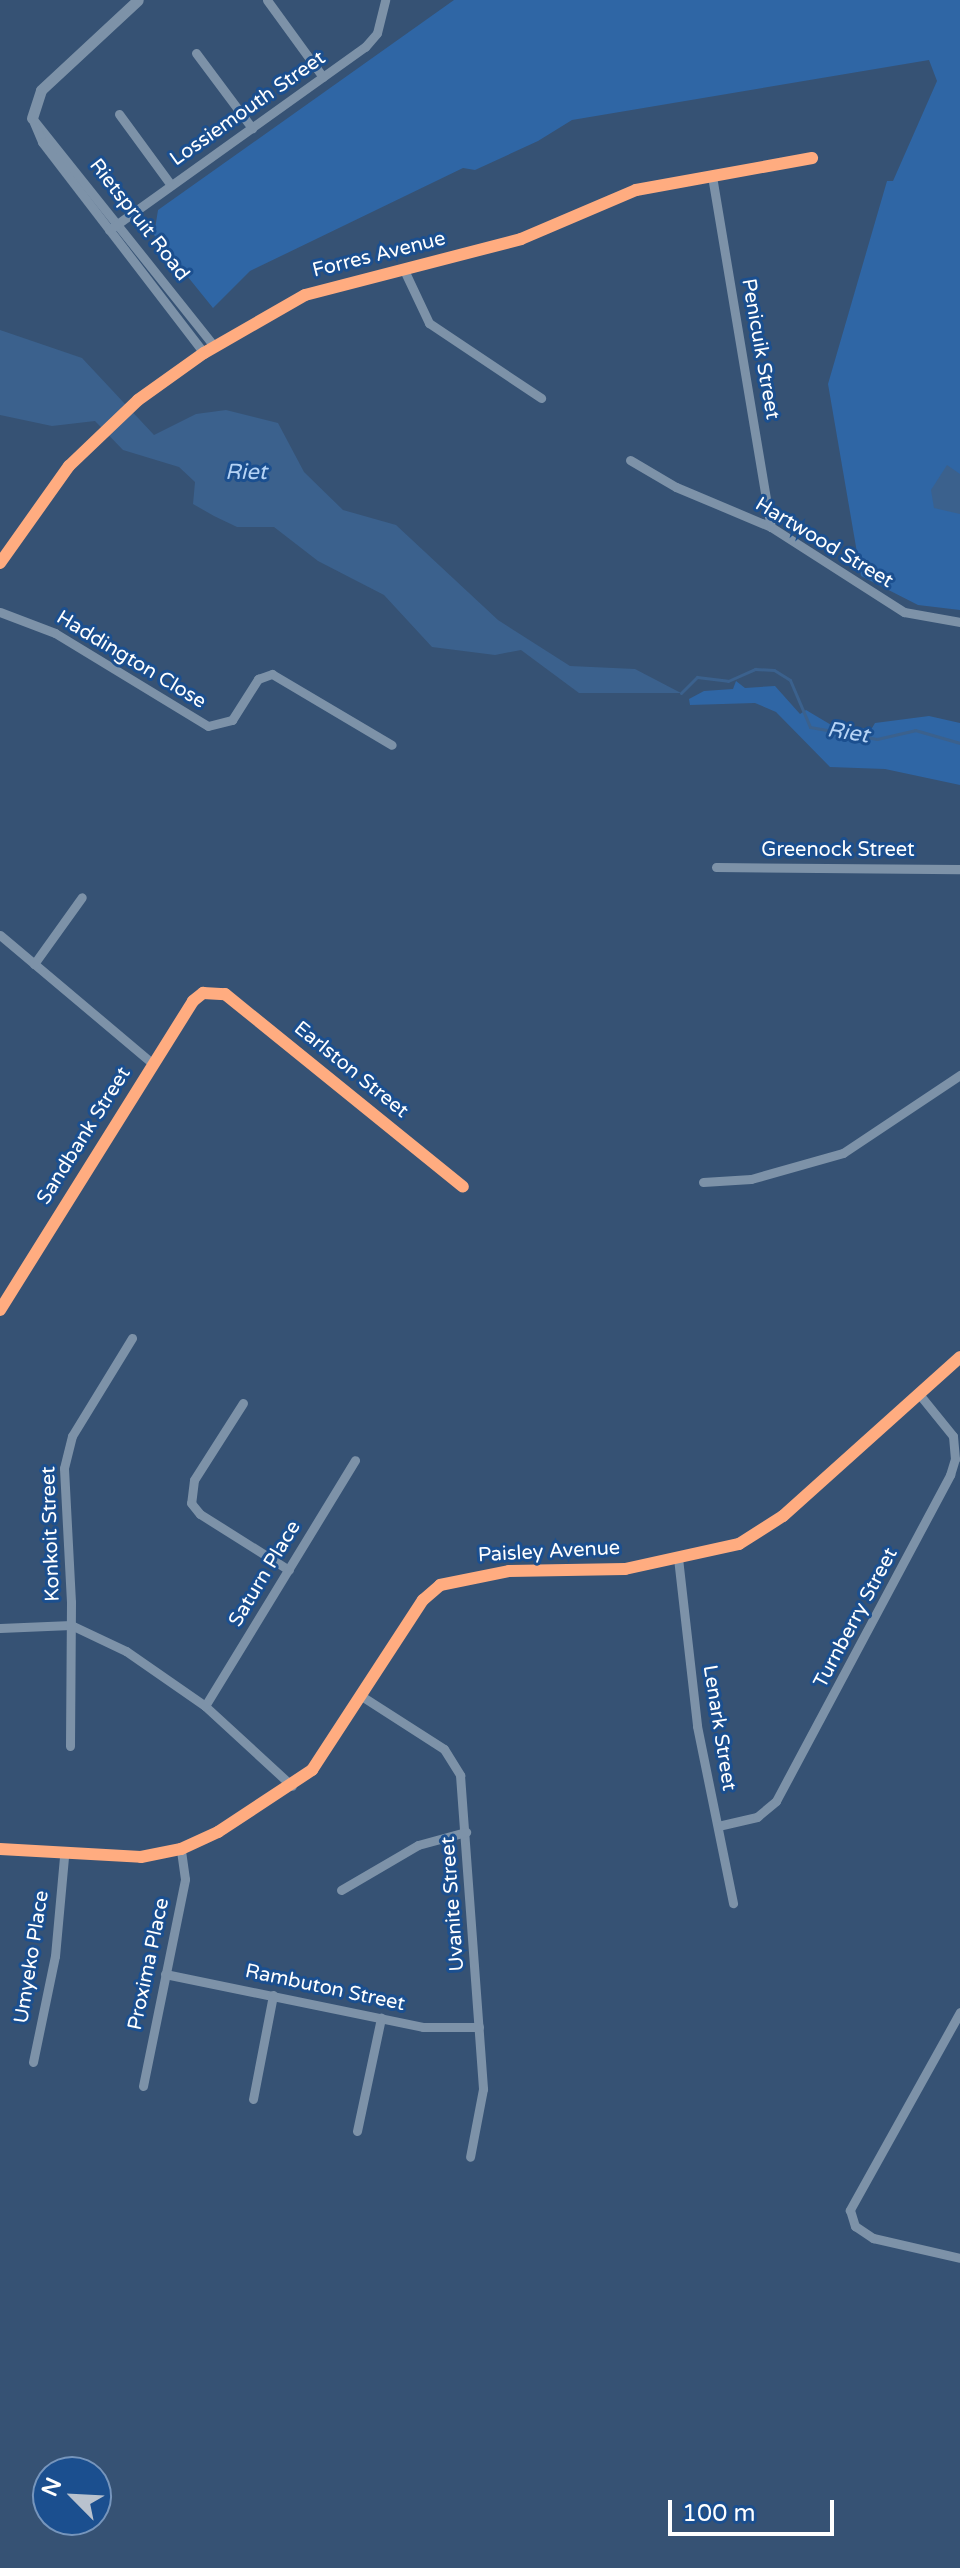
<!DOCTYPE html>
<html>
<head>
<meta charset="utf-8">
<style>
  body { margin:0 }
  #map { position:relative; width:960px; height:2568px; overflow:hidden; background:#365274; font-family:"Varela Round",sans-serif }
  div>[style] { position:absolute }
  .green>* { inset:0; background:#2f66a5 }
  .water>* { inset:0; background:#3b618d }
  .stream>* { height:3px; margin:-1.5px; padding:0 1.5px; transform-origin:1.5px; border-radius:1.5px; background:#3b618d }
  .minor>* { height:9px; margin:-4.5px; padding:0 4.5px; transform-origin:4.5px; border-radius:4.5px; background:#7d92a8 }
  .tertiary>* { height:11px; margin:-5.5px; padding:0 5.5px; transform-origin:5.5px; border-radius:5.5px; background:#7d92a8 }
  .cycleway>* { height:12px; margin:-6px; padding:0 6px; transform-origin:6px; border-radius:6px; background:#ffac80 }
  span { translate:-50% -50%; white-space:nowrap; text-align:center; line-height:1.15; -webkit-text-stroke:6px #1b4f8f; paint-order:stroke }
  .street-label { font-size:20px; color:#fff }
  .water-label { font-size:22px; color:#b5d3f5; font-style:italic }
  .north { position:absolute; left:32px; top:2456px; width:80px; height:80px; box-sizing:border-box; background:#1b4f8f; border:2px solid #7695bc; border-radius:50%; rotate:294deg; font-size:22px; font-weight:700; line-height:32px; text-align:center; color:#fff }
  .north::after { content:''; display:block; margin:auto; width:28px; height:36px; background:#b9c2ce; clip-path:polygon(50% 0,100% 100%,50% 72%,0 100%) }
  .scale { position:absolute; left:668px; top:2500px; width:166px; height:36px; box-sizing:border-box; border:4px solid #fff; border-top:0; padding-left:10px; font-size:24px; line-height:28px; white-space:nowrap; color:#fff; -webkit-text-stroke:6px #1b4f8f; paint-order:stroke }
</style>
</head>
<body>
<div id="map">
  <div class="green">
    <div style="clip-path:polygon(454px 0,960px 0,960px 610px,918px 605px,861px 576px,828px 384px,887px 181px,893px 181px,937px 81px,929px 60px,572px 120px,538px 141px,475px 170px,463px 168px,250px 271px,213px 308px,154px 235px,158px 210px)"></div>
    <div style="clip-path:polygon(736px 681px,745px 688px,775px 686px,800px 714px,806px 710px,838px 729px,872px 728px,875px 723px,929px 716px,960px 723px,960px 785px,885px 769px,830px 767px,776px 712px,755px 703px,690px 705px,689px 699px,704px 691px,733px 689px)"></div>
  </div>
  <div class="water">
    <div style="clip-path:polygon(0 330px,82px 358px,154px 435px,196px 414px,226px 410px,278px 423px,304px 472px,343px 510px,396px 525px,498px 620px,570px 666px,635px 669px,681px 693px,579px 693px,521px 650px,495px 655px,432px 647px,384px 595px,318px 561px,274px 527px,237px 527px,214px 516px,193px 504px,195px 482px,179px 467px,123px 450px,95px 421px,52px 426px,0 415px)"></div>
    <div style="clip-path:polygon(947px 465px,960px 474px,960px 514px,934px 508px,931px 490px)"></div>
  </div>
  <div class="stream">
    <div style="left:681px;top:693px;width:23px;rotate:-45deg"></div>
    <div style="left:697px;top:677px;width:31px;rotate:7deg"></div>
    <div style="left:728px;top:681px;width:30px;rotate:-24deg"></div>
    <div style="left:755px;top:669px;width:19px;rotate:3deg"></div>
    <div style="left:774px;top:670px;width:19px;rotate:32deg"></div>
    <div style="left:790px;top:680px;width:51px;rotate:66.9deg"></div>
    <div style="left:810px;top:727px;width:68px;rotate:10.2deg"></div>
    <div style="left:877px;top:739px;width:39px;rotate:-13deg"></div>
    <div style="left:915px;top:730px;width:47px;rotate:16.1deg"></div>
  </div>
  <div class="minor">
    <div style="left:267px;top:0;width:95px;rotate:54deg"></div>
    <div style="left:196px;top:53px;width:94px;rotate:53.3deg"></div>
    <div style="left:119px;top:114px;width:88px;rotate:53.8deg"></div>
    <div style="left:32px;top:118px;width:293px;rotate:51.4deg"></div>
    <div style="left:32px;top:118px;width:26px;rotate:67deg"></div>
    <div style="left:42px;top:142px;width:266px;rotate:52.5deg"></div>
    <div style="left:712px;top:176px;width:356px;rotate:80.5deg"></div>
    <div style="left:109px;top:230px;width:315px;rotate:-35.6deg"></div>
    <div style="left:365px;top:47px;width:18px;rotate:-49deg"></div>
    <div style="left:377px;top:33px;width:34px;rotate:-76deg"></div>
    <div style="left:404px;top:270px;width:59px;rotate:64.7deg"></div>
    <div style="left:429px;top:323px;width:135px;rotate:33.8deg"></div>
    <div style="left:630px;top:460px;width:53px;rotate:30.4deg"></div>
    <div style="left:676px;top:487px;width:103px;rotate:22.8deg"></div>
    <div style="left:771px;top:527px;width:158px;rotate:32.6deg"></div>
    <div style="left:904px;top:612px;width:57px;rotate:10.1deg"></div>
    <div style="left:0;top:563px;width:119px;rotate:-54.6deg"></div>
    <div style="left:69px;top:466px;width:95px;rotate:-43.7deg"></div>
    <div style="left:138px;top:400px;width:81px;rotate:-35.5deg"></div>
    <div style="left:204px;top:353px;width:116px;rotate:-29.9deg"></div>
    <div style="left:305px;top:295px;width:223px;rotate:-14.5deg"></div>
    <div style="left:521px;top:239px;width:125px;rotate:-23.1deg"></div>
    <div style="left:636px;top:190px;width:179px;rotate:-10.3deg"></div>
    <div style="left:0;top:612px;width:59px;rotate:20.9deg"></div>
    <div style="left:55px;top:633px;width:179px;rotate:31.3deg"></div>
    <div style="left:208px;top:726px;width:25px;rotate:-14deg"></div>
    <div style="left:232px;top:720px;width:49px;rotate:-57.6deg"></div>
    <div style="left:258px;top:679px;width:15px;rotate:-20deg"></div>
    <div style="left:272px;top:674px;width:139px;rotate:30.6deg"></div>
    <div style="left:716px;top:867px;width:244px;rotate:0.5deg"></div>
    <div style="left:0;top:935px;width:200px;rotate:40.1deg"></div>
    <div style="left:34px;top:964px;width:82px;rotate:-54.4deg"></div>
    <div style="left:703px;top:1182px;width:48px;rotate:-3.6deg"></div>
    <div style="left:751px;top:1179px;width:96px;rotate:-15.8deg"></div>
    <div style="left:843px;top:1153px;width:141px;rotate:-33.7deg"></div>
    <div style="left:0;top:1310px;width:364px;rotate:-58deg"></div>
    <div style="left:193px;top:1001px;width:13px;rotate:-39deg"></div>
    <div style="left:203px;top:993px;width:22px;rotate:3deg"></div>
    <div style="left:225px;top:994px;width:306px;rotate:39deg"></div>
    <div style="left:243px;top:1403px;width:91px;rotate:122.5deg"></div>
    <div style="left:194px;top:1480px;width:23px;rotate:97deg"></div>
    <div style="left:191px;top:1503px;width:14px;rotate:51deg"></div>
    <div style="left:200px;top:1514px;width:105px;rotate:32.2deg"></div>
    <div style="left:678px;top:1558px;width:169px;rotate:83.5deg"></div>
    <div style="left:697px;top:1726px;width:181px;rotate:78.5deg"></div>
    <div style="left:0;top:1628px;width:71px;rotate:-2.4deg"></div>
    <div style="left:71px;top:1625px;width:61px;rotate:25.3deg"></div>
    <div style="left:126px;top:1651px;width:96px;rotate:34.8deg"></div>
    <div style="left:205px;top:1706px;width:118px;rotate:42.6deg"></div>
    <div style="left:363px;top:1697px;width:96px;rotate:32.7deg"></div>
    <div style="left:444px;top:1749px;width:31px;rotate:58deg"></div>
    <div style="left:460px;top:1775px;width:315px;rotate:85.8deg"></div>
    <div style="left:483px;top:2089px;width:69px;rotate:100.8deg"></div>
    <div style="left:205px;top:1706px;width:288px;rotate:-58.6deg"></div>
    <div style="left:70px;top:1746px;width:144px;rotate:-89.6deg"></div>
    <div style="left:71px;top:1602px;width:134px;rotate:-93deg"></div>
    <div style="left:64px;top:1468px;width:33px;rotate:-76deg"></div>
    <div style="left:72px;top:1436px;width:115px;rotate:-58.5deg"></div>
    <div style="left:718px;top:1826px;width:40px;rotate:-13deg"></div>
    <div style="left:757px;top:1817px;width:25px;rotate:-40deg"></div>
    <div style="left:776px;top:1801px;width:370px;rotate:-61.9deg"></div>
    <div style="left:950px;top:1475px;width:17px;rotate:-73deg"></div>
    <div style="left:955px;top:1459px;width:23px;rotate:-95deg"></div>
    <div style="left:953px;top:1436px;width:54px;rotate:-129deg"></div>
    <div style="left:0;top:1849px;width:141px;rotate:3.2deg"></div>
    <div style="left:141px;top:1857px;width:41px;rotate:-11.3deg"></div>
    <div style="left:181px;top:1849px;width:41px;rotate:-24.7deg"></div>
    <div style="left:218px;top:1832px;width:113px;rotate:-33.4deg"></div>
    <div style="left:312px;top:1770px;width:203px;rotate:-56.9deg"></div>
    <div style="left:423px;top:1600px;width:23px;rotate:-41deg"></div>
    <div style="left:440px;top:1585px;width:70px;rotate:-11.5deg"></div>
    <div style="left:509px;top:1571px;width:116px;rotate:-1deg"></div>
    <div style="left:625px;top:1569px;width:117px;rotate:-12.4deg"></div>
    <div style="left:739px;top:1544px;width:52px;rotate:-32.5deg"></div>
    <div style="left:783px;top:1516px;width:238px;rotate:-41.9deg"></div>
    <div style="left:341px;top:1890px;width:89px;rotate:-30.3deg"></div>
    <div style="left:418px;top:1845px;width:50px;rotate:-15.2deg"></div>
    <div style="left:165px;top:1974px;width:263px;rotate:11.6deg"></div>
    <div style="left:423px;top:2027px;width:56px"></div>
    <div style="left:960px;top:2012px;width:227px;rotate:119.1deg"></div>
    <div style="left:850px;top:2210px;width:17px;rotate:73deg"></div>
    <div style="left:855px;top:2226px;width:22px;rotate:34deg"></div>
    <div style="left:873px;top:2238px;width:89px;rotate:12.9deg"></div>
    <div style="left:33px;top:2062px;width:108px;rotate:-78.3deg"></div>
    <div style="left:55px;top:1956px;width:99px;rotate:-84.8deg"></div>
    <div style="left:143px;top:2086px;width:211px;rotate:-78.5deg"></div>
    <div style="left:185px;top:1879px;width:30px;rotate:-98deg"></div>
    <div style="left:253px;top:2099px;width:106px;rotate:-79.1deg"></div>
    <div style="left:357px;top:2131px;width:116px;rotate:-78deg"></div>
  </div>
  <div class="tertiary">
    <div style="left:32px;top:118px;width:29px;rotate:-72deg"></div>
    <div style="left:41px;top:90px;width:132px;rotate:-42.9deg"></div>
  </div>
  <div class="cycleway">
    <div style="left:0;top:563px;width:119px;rotate:-54.6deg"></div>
    <div style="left:69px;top:466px;width:95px;rotate:-43.7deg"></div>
    <div style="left:138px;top:400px;width:81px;rotate:-35.5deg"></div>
    <div style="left:204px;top:353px;width:116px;rotate:-29.9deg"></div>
    <div style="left:305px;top:295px;width:223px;rotate:-14.5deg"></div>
    <div style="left:521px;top:239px;width:125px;rotate:-23.1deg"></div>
    <div style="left:636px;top:190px;width:179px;rotate:-10.3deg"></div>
    <div style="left:0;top:1310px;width:364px;rotate:-58deg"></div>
    <div style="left:193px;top:1001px;width:13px;rotate:-39deg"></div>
    <div style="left:203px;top:993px;width:22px;rotate:3deg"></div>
    <div style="left:225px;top:994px;width:306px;rotate:39deg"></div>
    <div style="left:0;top:1849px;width:141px;rotate:3.2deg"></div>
    <div style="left:141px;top:1857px;width:41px;rotate:-11.3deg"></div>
    <div style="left:181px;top:1849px;width:41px;rotate:-24.7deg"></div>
    <div style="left:218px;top:1832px;width:113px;rotate:-33.4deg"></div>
    <div style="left:312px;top:1770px;width:203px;rotate:-56.9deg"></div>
    <div style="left:423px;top:1600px;width:23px;rotate:-41deg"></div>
    <div style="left:440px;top:1585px;width:70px;rotate:-11.5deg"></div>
    <div style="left:509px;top:1571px;width:116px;rotate:-1deg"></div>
    <div style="left:625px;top:1569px;width:117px;rotate:-12.4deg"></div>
    <div style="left:739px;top:1544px;width:52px;rotate:-32.5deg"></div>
    <div style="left:783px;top:1516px;width:238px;rotate:-41.9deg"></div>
  </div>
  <div class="street-label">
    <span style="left:248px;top:109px;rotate:-35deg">Lossiemouth Street</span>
    <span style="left:139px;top:220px;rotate:52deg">Rietspruit Road</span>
    <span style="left:379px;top:255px;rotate:-14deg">Forres Avenue</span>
    <span style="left:760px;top:349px;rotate:80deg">Penicuik Street</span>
    <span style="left:824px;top:543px;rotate:31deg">Hartwood Street</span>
    <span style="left:131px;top:660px;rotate:31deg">Haddington Close</span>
    <span style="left:838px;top:850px">Greenock Street</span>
    <span style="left:351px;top:1070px;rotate:39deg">Earlston Street</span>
    <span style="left:84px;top:1136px;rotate:-58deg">Sandbank Street</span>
    <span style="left:51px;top:1534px;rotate:-92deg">Konkoit Street</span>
    <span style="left:549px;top:1552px;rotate:-3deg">Paisley Avenue</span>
    <span style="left:265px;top:1574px;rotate:-59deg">Saturn Place</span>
    <span style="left:856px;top:1618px;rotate:-62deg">Turnberry Street</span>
    <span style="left:719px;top:1728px;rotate:81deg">Lenark Street</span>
    <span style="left:453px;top:1904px;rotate:-94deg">Uvanite Street</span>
    <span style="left:32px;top:1957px;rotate:-81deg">Umyeko Place</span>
    <span style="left:149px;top:1964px;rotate:-78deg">Proxima Place</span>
    <span style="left:325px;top:1988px;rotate:12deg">Rambuton Street</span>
  </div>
  <div class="water-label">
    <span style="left:246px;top:473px">Riet</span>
    <span style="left:848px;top:733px;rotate:9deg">Riet</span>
  </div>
  <div class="north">N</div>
  <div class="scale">100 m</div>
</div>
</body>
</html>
